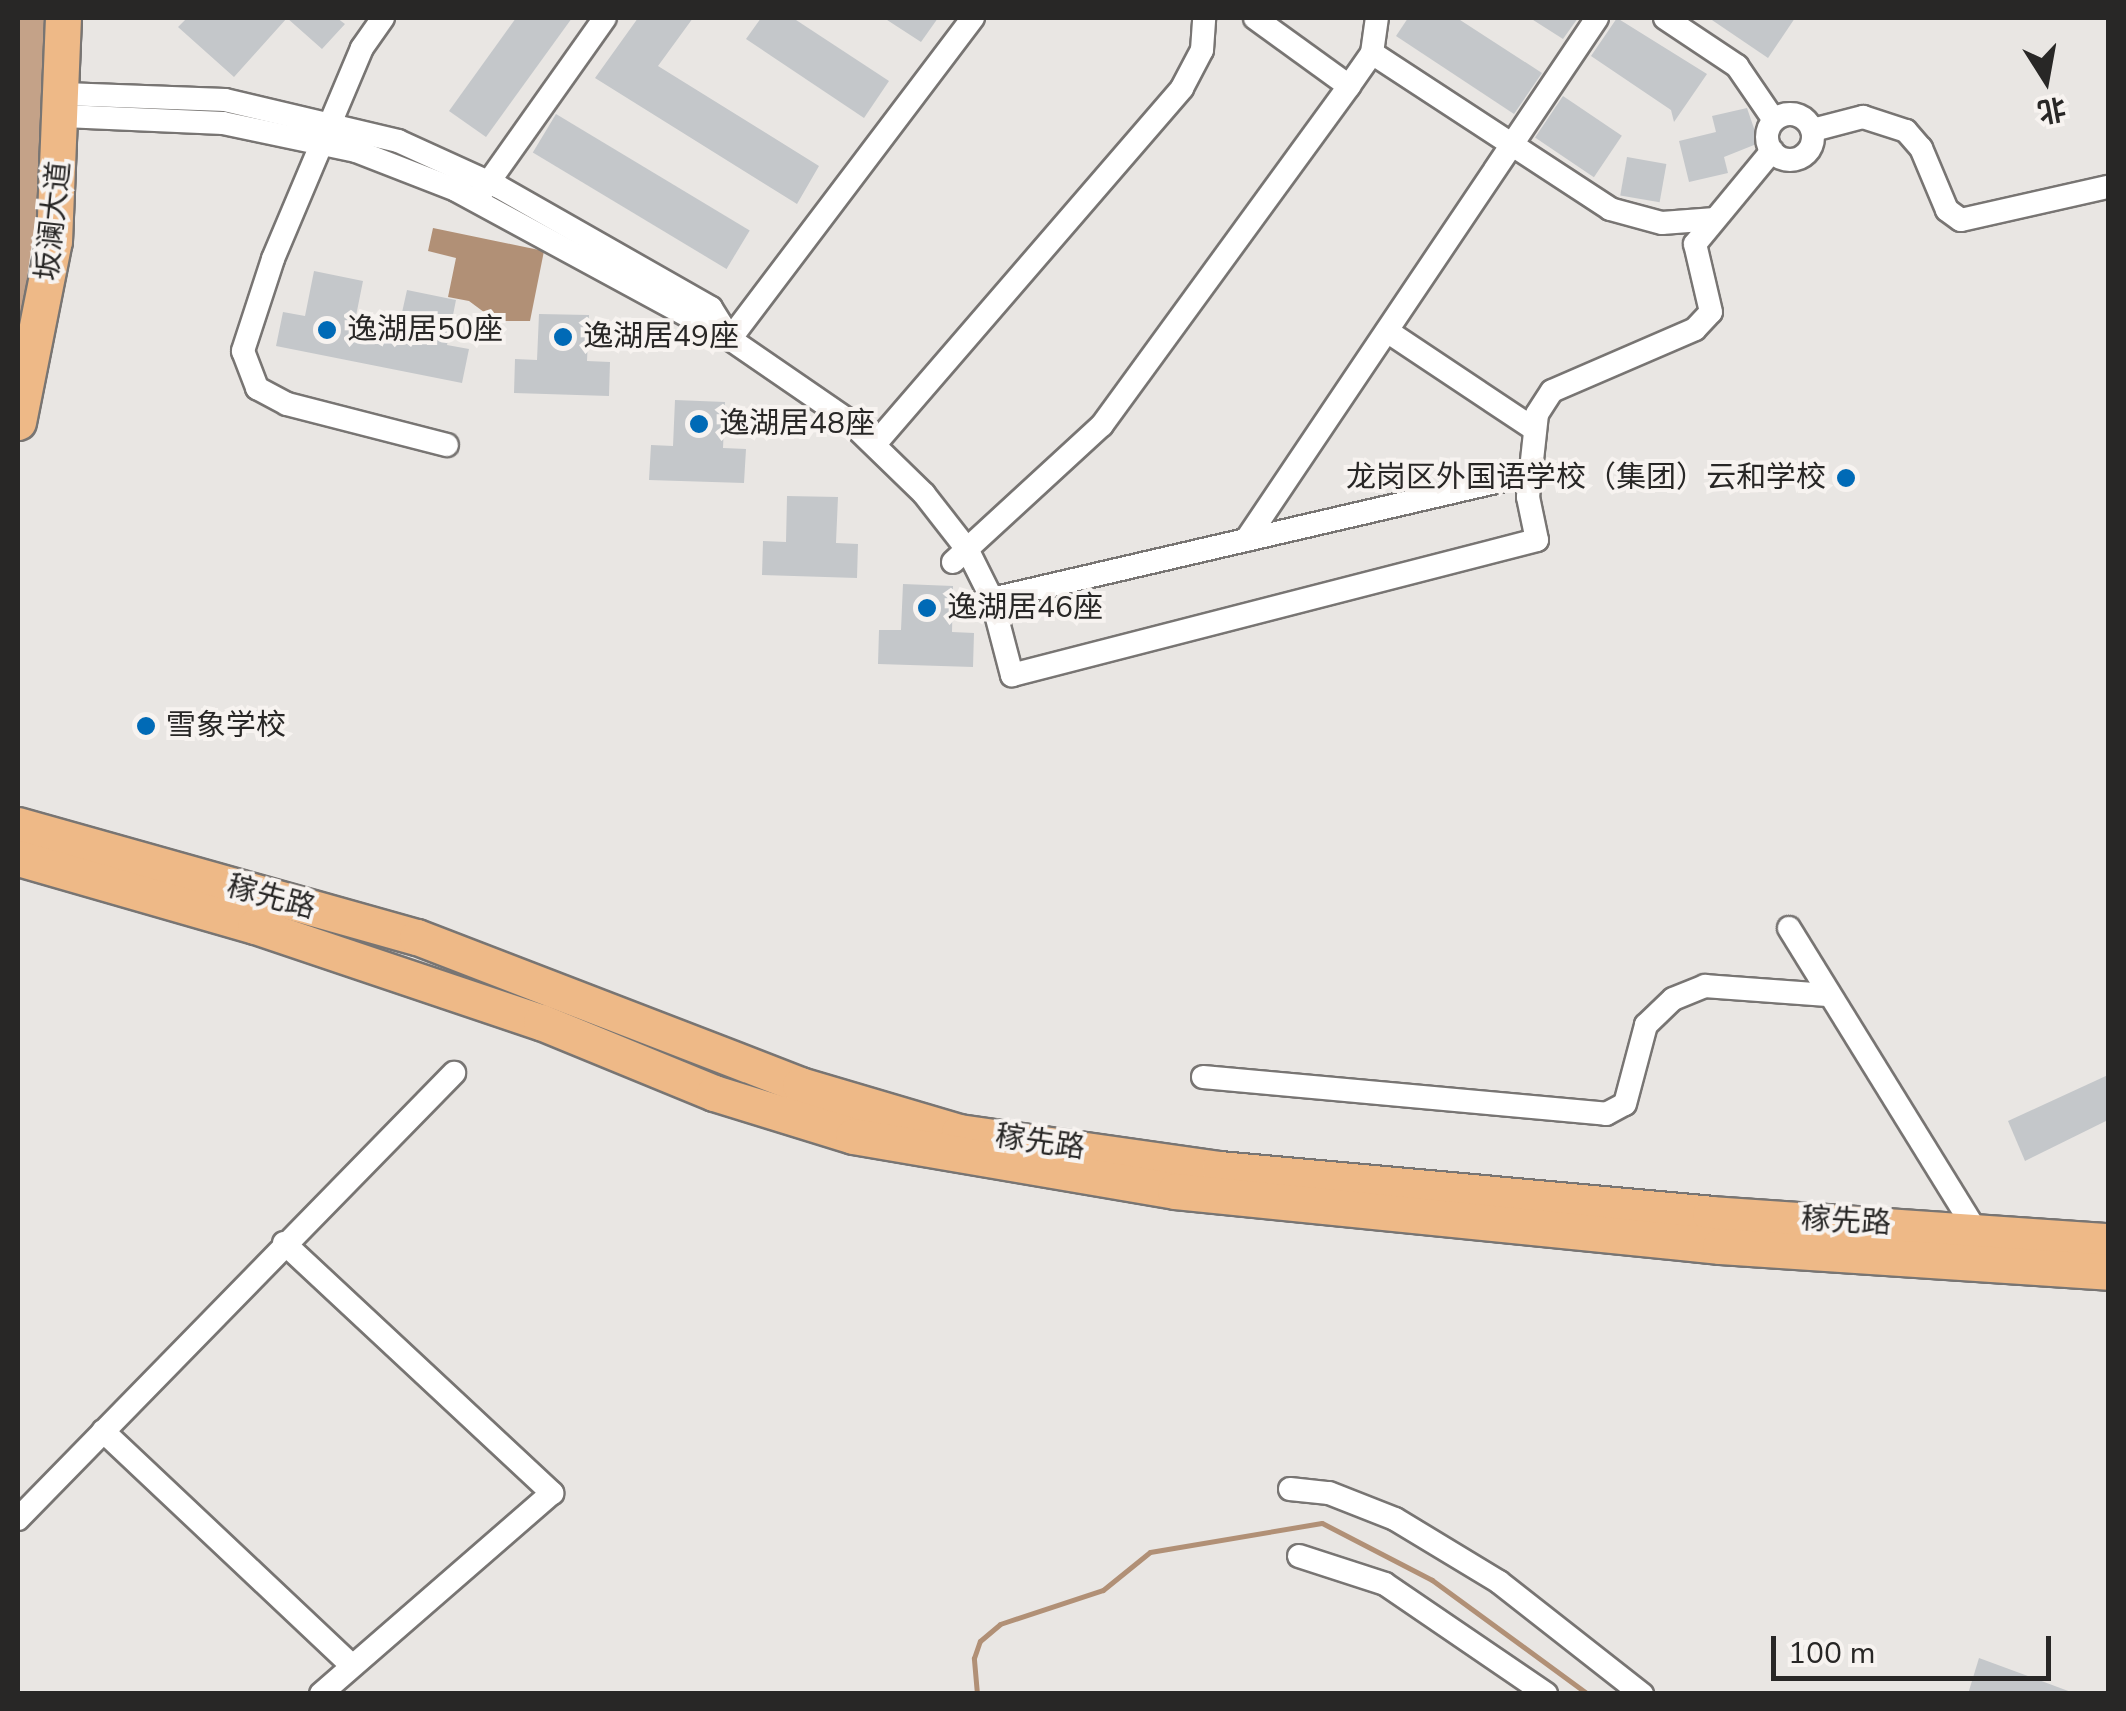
<!DOCTYPE html>
<html>
<head>
<meta charset="utf-8">
<style>
  body { margin:0 }
  #map { position:relative; width:2126px; height:1711px; overflow:hidden; background:#e9e6e3; font-family:"Nunito Sans","Noto Sans SC",sans-serif }
  div>[style] { position:absolute }
  .forest>* { inset:0; background:#c4a288 }
  .water>* { inset:0; background:#b19076 }
  .stream>* { height:5px; margin:-2.5px; padding:0 2.5px; transform-origin:2.5px; border-radius:2.5px; background:#b19076 }
  .building>* { inset:0; background:#c4c7ca; transform-origin:0 0 }
  .roads { filter:drop-shadow(2px 0 #787573) drop-shadow(-2px 0 #787573) drop-shadow(0 2px #787573) drop-shadow(0 -2px #787573) }
  .street>* { height:22px; margin:-11px; padding:0 11px; transform-origin:11px; border-radius:11px; background:#fff }
  .street>.ring { margin:-11px; padding:0; box-sizing:content-box; background:none; border:22px solid #fff; border-radius:50% }
  .primary>* { height:35px; margin:-17.5px; padding:0 17.5px; transform-origin:17.5px; border-radius:17.5px; background:#eeb987 }
  .dots>* { width:28px; height:28px; translate:-50% -50%; box-sizing:border-box; border:5px solid #f7f3f0; border-radius:50% }
  span { translate:-50% -50%; white-space:nowrap; text-align:center; line-height:1.15; -webkit-text-stroke:8px #f7f3f0; paint-order:stroke }
  .street-label { font-size:30px; color:#282726 }
  .poi-label { font-size:30px; color:#282726 }
  .left { translate:0 -50%; text-align:left }
  .right { translate:-100% -50%; text-align:right }
  .frame { position:absolute; inset:0; border:20px solid #282726; pointer-events:none }
  .north { position:absolute; left:1996px; top:30px; width:100px; height:100px; -webkit-text-stroke:8px #f7f3f0; paint-order:stroke; rotate:169deg; font-size:28px; font-weight:700; line-height:40px; text-align:center; color:#282726 }
  .north::after { content:''; display:block; margin:auto; width:35px; height:45px; background:#282726; clip-path:polygon(50% 0,100% 100%,50% 72%,0 100%) }
  .scale { position:absolute; left:1771px; top:1636px; width:280px; height:45px; box-sizing:border-box; border:5px solid #282726; border-top:0; padding-left:12px; font-size:30px; line-height:35px; white-space:nowrap; color:#282726; -webkit-text-stroke:8px #f7f3f0; paint-order:stroke }
</style>
</head>
<body>
<div id="map">
  <div class="forest">
    <div style="clip-path:polygon(18px 18px,44px 18px,45px 67px,41px 181px,18px 340px)"></div>
  </div>
  <div class="water">
    <div style="clip-path:polygon(433px 228px,544px 251px,530px 321px,496px 321px,469px 301px,448px 297px,456px 258px,428px 251px)"></div>
  </div>
  <div class="stream">
    <div style="left:977px;top:1694px;width:36px;rotate:-95deg"></div>
    <div style="left:974px;top:1658px;width:18px;rotate:-71deg"></div>
    <div style="left:980px;top:1641px;width:26px;rotate:-40deg"></div>
    <div style="left:1000px;top:1624px;width:108px;rotate:-18.3deg"></div>
    <div style="left:1103px;top:1590px;width:60px;rotate:-39deg"></div>
    <div style="left:1150px;top:1552px;width:174px;rotate:-9.6deg"></div>
    <div style="left:1322px;top:1523px;width:124px;rotate:27.4deg"></div>
    <div style="left:1432px;top:1580px;width:193px;rotate:36.2deg"></div>
  </div>
  <div class="building">
    <div style="clip-path:polygon(187px 18px,337px 18px,345px 24px,322px 49px,287px 18px,234px 77px,178px 27px)"></div>
    <div style="clip-path:polygon(516px 18px,572px 18px,486px 137px,449px 111px)"></div>
    <div style="clip-path:polygon(638px 18px,693px 18px,658px 66px,819px 166px,797px 204px,595px 78px)"></div>
    <div style="clip-path:polygon(761px 18px,793px 18px,889px 81px,864px 118px,746px 39px)"></div>
    <div style="clip-path:polygon(884px 18px,938px 18px,921px 42px)"></div>
    <div style="clip-path:polygon(1408px 18px,1457px 18px,1542px 73px,1514px 114px,1396px 36px)"></div>
    <div style="clip-path:polygon(1530px 18px,1578px 18px,1563px 39px)"></div>
    <div style="clip-path:polygon(1617px 18px,1707px 74px,1674px 122px,1671px 110px,1591px 56px)"></div>
    <div style="clip-path:polygon(1709px 18px,1795px 18px,1768px 58px)"></div>
    <div style="left:1563px;top:96px;width:71px;height:50px;rotate:34deg"></div>
    <div style="clip-path:polygon(1747px 108px,1759px 143px,1724px 157px,1728px 173px,1689px 182px,1679px 141px,1716px 132px,1712px 116px)"></div>
    <div style="left:556px;top:114px;width:226px;height:45px;rotate:31deg"></div>
    <div style="left:1627px;top:157px;width:40px;height:39px;rotate:10deg"></div>
    <div style="clip-path:polygon(314px 271px,363px 281px,354px 326px,397px 335px,407px 290px,456px 300px,447px 345px,469px 349px,462px 383px,276px 346px,283px 312px,305px 316px)"></div>
    <div style="clip-path:polygon(539px 314px,589px 315px,587px 361px,610px 362px,609px 396px,514px 393px,515px 359px,537px 360px)"></div>
    <div style="clip-path:polygon(675px 400px,725px 402px,723px 448px,746px 449px,744px 483px,649px 480px,651px 445px,673px 446px)"></div>
    <div style="clip-path:polygon(787px 496px,838px 497px,836px 543px,858px 544px,857px 578px,762px 575px,763px 541px,786px 542px)"></div>
    <div style="clip-path:polygon(903px 584px,953px 586px,952px 632px,974px 633px,973px 667px,878px 664px,879px 630px,901px 630px)"></div>
    <div style="clip-path:polygon(2108px 1075px,2108px 1120px,2025px 1161px,2008px 1121px)"></div>
    <div style="clip-path:polygon(1979px 1658px,2071px 1692px,2070px 1694px,1968px 1694px)"></div>
  </div>
  <div class="roads">
    <div class="street">
      <div style="left:383px;top:18px;width:37px;rotate:125deg"></div>
      <div style="left:362px;top:48px;width:229px;rotate:112.9deg"></div>
      <div style="left:273px;top:259px;width:97px;rotate:108.1deg"></div>
      <div style="left:243px;top:351px;width:40px;rotate:69deg"></div>
      <div style="left:257px;top:388px;width:34px;rotate:28deg"></div>
      <div style="left:287px;top:404px;width:165px;rotate:14.4deg"></div>
      <div style="left:1255px;top:18px;width:116px;rotate:35.9deg"></div>
      <div style="left:1665px;top:18px;width:87px;rotate:33.7deg"></div>
      <div style="left:1737px;top:66px;width:65px;rotate:55.6deg"></div>
      <div style="left:1372px;top:53px;width:285px;rotate:33.2deg"></div>
      <div style="left:1610px;top:209px;width:54px;rotate:15.1deg"></div>
      <div style="left:1662px;top:223px;width:53px;rotate:-4.3deg"></div>
      <div style="left:64px;top:94px;width:161px;rotate:2.1deg"></div>
      <div style="left:225px;top:100px;width:178px;rotate:13.3deg"></div>
      <div style="left:398px;top:141px;width:111px;rotate:24.5deg"></div>
      <div style="left:499px;top:187px;width:244px;rotate:29.7deg"></div>
      <div style="left:711px;top:308px;width:36px;rotate:58deg"></div>
      <div class="ring" style="left:1767px;top:114px;width:24px;height:24px"></div>
      <div style="left:64px;top:116px;width:159px;rotate:2.5deg"></div>
      <div style="left:223px;top:123px;width:136px;rotate:11.9deg"></div>
      <div style="left:356px;top:151px;width:107px;rotate:21.3deg"></div>
      <div style="left:456px;top:190px;width:312px;rotate:28.5deg"></div>
      <div style="left:730px;top:339px;width:143px;rotate:34.5deg"></div>
      <div style="left:848px;top:420px;width:106px;rotate:44.2deg"></div>
      <div style="left:924px;top:494px;width:70px;rotate:52deg"></div>
      <div style="left:967px;top:549px;width:56px;rotate:63.4deg"></div>
      <div style="left:992px;top:599px;width:79px;rotate:75.3deg"></div>
      <div style="left:1012px;top:675px;width:542px;rotate:-14.42deg"></div>
      <div style="left:1537px;top:540px;width:44px;rotate:-101.8deg"></div>
      <div style="left:1528px;top:497px;width:83px;rotate:-83.8deg"></div>
      <div style="left:1537px;top:414px;width:27px;rotate:-57deg"></div>
      <div style="left:1552px;top:391px;width:156px;rotate:-23.4deg"></div>
      <div style="left:1695px;top:329px;width:23px;rotate:-47deg"></div>
      <div style="left:1711px;top:312px;width:70px;rotate:-103.2deg"></div>
      <div style="left:1695px;top:244px;width:121px;rotate:-50.4deg"></div>
      <div style="left:1813px;top:130px;width:52px;rotate:-14.6deg"></div>
      <div style="left:1863px;top:117px;width:45px;rotate:18deg"></div>
      <div style="left:1906px;top:131px;width:23px;rotate:49deg"></div>
      <div style="left:1921px;top:148px;width:67px;rotate:67.2deg"></div>
      <div style="left:1947px;top:210px;width:17px;rotate:36deg"></div>
      <div style="left:1961px;top:220px;width:151px;rotate:-12.7deg"></div>
      <div style="left:481px;top:193px;width:214px;rotate:-54.7deg"></div>
      <div style="left:1387px;top:331px;width:177px;rotate:33.7deg"></div>
      <div style="left:730px;top:339px;width:403px;rotate:-52.9deg"></div>
      <div style="left:875px;top:444px;width:470px;rotate:-49.2deg"></div>
      <div style="left:1182px;top:88px;width:43px;rotate:-62.2deg"></div>
      <div style="left:1202px;top:50px;width:32px;rotate:-86deg"></div>
      <div style="left:1246px;top:540px;width:629px;rotate:-56.08deg"></div>
      <div style="left:953px;top:562px;width:202px;rotate:-42.6deg"></div>
      <div style="left:1102px;top:425px;width:419px;rotate:-53.9deg"></div>
      <div style="left:1349px;top:86px;width:40px;rotate:-55.1deg"></div>
      <div style="left:1372px;top:53px;width:35px;rotate:-82deg"></div>
      <div style="left:992px;top:599px;width:552px;rotate:-13.08deg"></div>
      <div style="left:1789px;top:928px;width:354px;rotate:58.3deg"></div>
      <div style="left:1203px;top:1077px;width:405px;rotate:5.2deg"></div>
      <div style="left:1606px;top:1114px;width:21px;rotate:-28deg"></div>
      <div style="left:1625px;top:1104px;width:82px;rotate:-75.1deg"></div>
      <div style="left:1646px;top:1025px;width:37px;rotate:-44deg"></div>
      <div style="left:1673px;top:999px;width:35px;rotate:-22deg"></div>
      <div style="left:1705px;top:986px;width:122px;rotate:4.2deg"></div>
      <div style="left:284px;top:1243px;width:367px;rotate:43deg"></div>
      <div style="left:552px;top:1493px;width:306px;rotate:139deg"></div>
      <div style="left:103px;top:1431px;width:340px;rotate:43.3deg"></div>
      <div style="left:1290px;top:1489px;width:39px;rotate:6deg"></div>
      <div style="left:1329px;top:1493px;width:71px;rotate:21.5deg"></div>
      <div style="left:1395px;top:1519px;width:122px;rotate:31.2deg"></div>
      <div style="left:1499px;top:1582px;width:182px;rotate:38.1deg"></div>
      <div style="left:18px;top:1519px;width:624px;rotate:-45.65deg"></div>
      <div style="left:1299px;top:1556px;width:90px;rotate:18deg"></div>
      <div style="left:1385px;top:1584px;width:195px;rotate:34.3deg"></div>
    </div>
    <div class="primary">
      <div style="left:18px;top:422px;width:185px;rotate:-78.8deg"></div>
      <div style="left:54px;top:241px;width:223px;rotate:-87.7deg"></div>
      <div style="left:18px;top:825px;width:414px;rotate:15.7deg"></div>
      <div style="left:417px;top:937px;width:411px;rotate:21.1deg"></div>
      <div style="left:800px;top:1085px;width:166px;rotate:16.5deg"></div>
      <div style="left:959px;top:1132px;width:263px;rotate:8.1deg"></div>
      <div style="left:1219px;top:1169px;width:493px;rotate:5.2deg"></div>
      <div style="left:1710px;top:1214px;width:399px;rotate:3.9deg"></div>
      <div style="left:18px;top:858px;width:247px;rotate:16deg"></div>
      <div style="left:255px;top:926px;width:302px;rotate:18.6deg"></div>
      <div style="left:541px;top:1022px;width:187px;rotate:22.3deg"></div>
      <div style="left:714px;top:1093px;width:145px;rotate:17.2deg"></div>
      <div style="left:853px;top:1136px;width:327px;rotate:9.7deg"></div>
      <div style="left:1175px;top:1191px;width:548px;rotate:5.76deg"></div>
      <div style="left:1720px;top:1246px;width:389px;rotate:3.8deg"></div>
    </div>
  </div>
  <div class="dots">
    <div style="left:327px;top:330px;background:#006ab6"></div>
    <div style="left:563px;top:337px;background:#006ab6"></div>
    <div style="left:699px;top:424px;background:#006ab6"></div>
    <div style="left:1846px;top:478px;background:#006ab6"></div>
    <div style="left:927px;top:608px;background:#006ab6"></div>
    <div style="left:146px;top:726px;background:#006ab6"></div>
  </div>
  <div class="street-label">
    <span style="left:54px;top:221px;rotate:-84deg">坂澜大道</span>
    <span style="left:271px;top:898px;rotate:15deg">稼先路</span>
    <span style="left:1040px;top:1143px;rotate:8deg">稼先路</span>
    <span style="left:1846px;top:1222px;rotate:3deg">稼先路</span>
  </div>
  <div class="poi-label">
    <span class="left" style="left:347px;top:330px">逸湖居50座</span>
    <span class="left" style="left:583px;top:337px">逸湖居49座</span>
    <span class="left" style="left:719px;top:424px">逸湖居48座</span>
    <span class="right" style="left:1826px;top:478px">龙岗区外国语学校（集团）云和学校</span>
    <span class="left" style="left:947px;top:608px">逸湖居46座</span>
    <span class="left" style="left:166px;top:726px">雪象学校</span>
  </div>
  <div class="frame"></div>
  <div class="north">北</div>
  <div class="scale">100 m</div>
</div>
</body>
</html>
